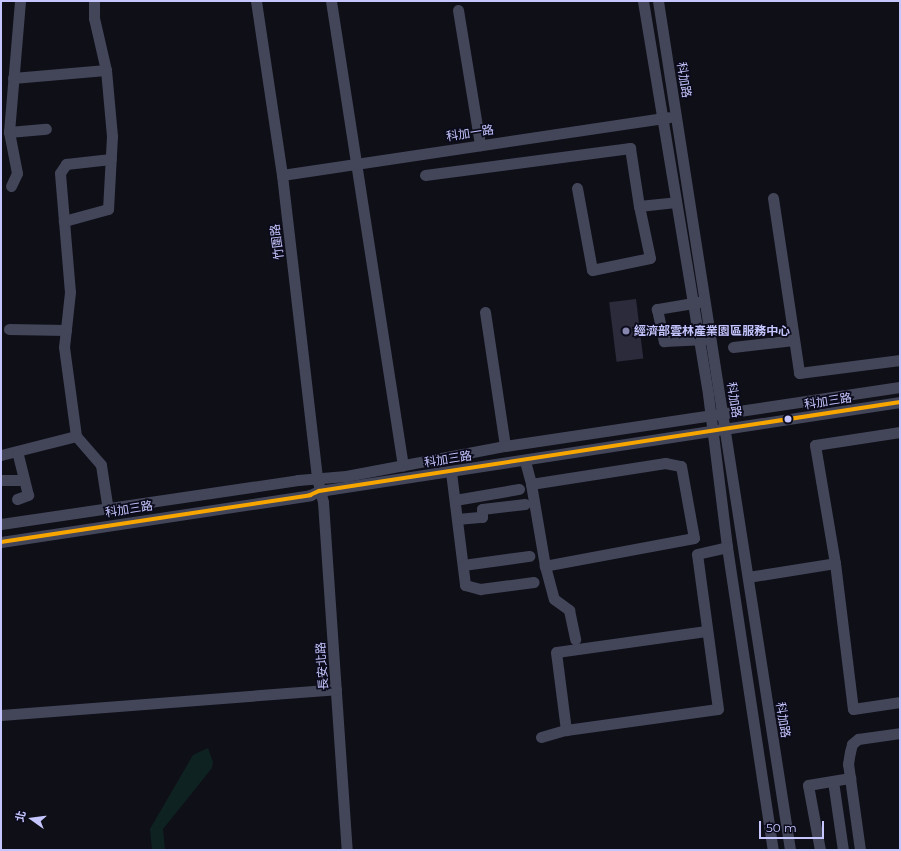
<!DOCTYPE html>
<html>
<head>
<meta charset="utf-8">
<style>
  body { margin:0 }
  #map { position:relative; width:901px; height:851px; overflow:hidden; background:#0f0f18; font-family:Montserrat,"Noto Sans TC",sans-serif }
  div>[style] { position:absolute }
  .green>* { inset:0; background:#0e2321 }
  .building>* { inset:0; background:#2c2b3b; transform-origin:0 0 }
  .minor>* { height:11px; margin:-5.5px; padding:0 5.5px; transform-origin:5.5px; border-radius:5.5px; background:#434559 }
  .bus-1>* { height:4px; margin:-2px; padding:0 2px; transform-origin:2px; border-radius:2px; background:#f7a600 }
  .dots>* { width:11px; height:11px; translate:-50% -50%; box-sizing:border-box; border:2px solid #0b0b1c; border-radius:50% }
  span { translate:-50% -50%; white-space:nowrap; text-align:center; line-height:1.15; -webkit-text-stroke:3.5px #0b0b1c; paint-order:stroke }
  .street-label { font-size:12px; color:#c6c6ff }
  .poi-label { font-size:12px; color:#c6c6ff; font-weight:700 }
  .left { translate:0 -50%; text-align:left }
  .frame { position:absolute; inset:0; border:2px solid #c6c6ff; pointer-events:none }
  .north { position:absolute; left:12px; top:799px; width:40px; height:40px; -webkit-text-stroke:3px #0b0b1c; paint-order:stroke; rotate:284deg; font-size:11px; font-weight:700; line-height:16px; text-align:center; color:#c6c6ff }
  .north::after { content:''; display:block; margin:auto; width:14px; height:18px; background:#c6c6ff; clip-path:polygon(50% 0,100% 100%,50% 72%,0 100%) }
  .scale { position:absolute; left:759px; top:821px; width:65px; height:18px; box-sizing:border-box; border:2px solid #c6c6ff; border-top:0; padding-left:5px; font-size:12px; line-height:14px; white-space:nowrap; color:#c6c6ff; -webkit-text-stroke:3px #0b0b1c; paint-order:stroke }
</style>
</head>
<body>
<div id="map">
  <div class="green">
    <div style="clip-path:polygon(208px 748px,213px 762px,212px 768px,163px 829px,165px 850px,152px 850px,150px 829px,193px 755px)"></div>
  </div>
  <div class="building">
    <div style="left:636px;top:299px;width:60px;height:27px;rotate:83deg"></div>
  </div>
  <div class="minor">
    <div style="left:94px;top:1px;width:17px;rotate:90deg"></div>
    <div style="left:94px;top:18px;width:53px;rotate:77deg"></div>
    <div style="left:106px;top:70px;width:66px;rotate:84.8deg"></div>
    <div style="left:112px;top:136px;width:73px;rotate:93.1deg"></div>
    <div style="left:108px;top:209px;width:46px;rotate:164.7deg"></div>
    <div style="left:64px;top:221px;width:71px;rotate:85.2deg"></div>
    <div style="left:70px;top:292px;width:55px;rotate:96.2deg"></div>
    <div style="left:64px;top:347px;width:90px;rotate:82.3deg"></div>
    <div style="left:76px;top:436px;width:38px;rotate:49deg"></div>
    <div style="left:101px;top:465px;width:46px;rotate:81.2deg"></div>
    <div style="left:256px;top:1px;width:176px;rotate:81.5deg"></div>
    <div style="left:282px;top:175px;width:305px;rotate:83.4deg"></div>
    <div style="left:317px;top:478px;width:25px;rotate:76deg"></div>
    <div style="left:323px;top:502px;width:349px;rotate:86.1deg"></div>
    <div style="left:331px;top:1px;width:470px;rotate:81.2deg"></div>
    <div style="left:643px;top:1px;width:398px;rotate:80.6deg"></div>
    <div style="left:708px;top:394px;width:154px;rotate:82.9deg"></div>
    <div style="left:727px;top:547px;width:306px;rotate:81.4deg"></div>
    <div style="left:658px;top:1px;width:859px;rotate:81.16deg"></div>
    <div style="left:458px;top:10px;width:137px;rotate:80.7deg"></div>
    <div style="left:13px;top:78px;width:93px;rotate:-4.9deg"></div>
    <div style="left:9px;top:132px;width:37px;rotate:-5deg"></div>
    <div style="left:282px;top:175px;width:391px;rotate:-8.5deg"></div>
    <div style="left:425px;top:175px;width:207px;rotate:-7.5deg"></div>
    <div style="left:630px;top:148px;width:59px;rotate:81.2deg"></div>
    <div style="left:11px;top:186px;width:14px;rotate:-65deg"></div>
    <div style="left:17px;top:173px;width:42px;rotate:-101deg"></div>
    <div style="left:9px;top:132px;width:131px;rotate:-85.2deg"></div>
    <div style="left:577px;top:188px;width:83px;rotate:79.6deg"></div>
    <div style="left:592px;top:270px;width:59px;rotate:-11.7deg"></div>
    <div style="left:650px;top:258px;width:53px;rotate:-101.9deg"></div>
    <div style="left:639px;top:206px;width:37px;rotate:-6deg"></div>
    <div style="left:773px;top:198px;width:177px;rotate:81.5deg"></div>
    <div style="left:799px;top:373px;width:102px;rotate:-7.3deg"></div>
    <div style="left:64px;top:221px;width:48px;rotate:-94.8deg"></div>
    <div style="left:60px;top:173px;width:11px;rotate:-56deg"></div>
    <div style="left:66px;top:164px;width:45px;rotate:-6.3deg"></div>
    <div style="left:699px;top:302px;width:43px;rotate:170.5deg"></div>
    <div style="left:657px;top:309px;width:33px;rotate:78deg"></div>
    <div style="left:664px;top:341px;width:42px;rotate:-2.7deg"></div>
    <div style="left:485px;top:312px;width:135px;rotate:81.5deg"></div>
    <div style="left:9px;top:329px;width:57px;rotate:1deg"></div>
    <div style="left:733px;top:347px;width:61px;rotate:-6.5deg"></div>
    <div style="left:900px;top:432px;width:86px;rotate:171.3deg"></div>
    <div style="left:815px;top:445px;width:120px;rotate:80.4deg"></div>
    <div style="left:835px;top:563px;width:147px;rotate:83deg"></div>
    <div style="left:853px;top:709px;width:48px;rotate:-8.5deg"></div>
    <div style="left:1px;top:455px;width:77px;rotate:-14.2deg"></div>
    <div style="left:525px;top:461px;width:24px;rotate:75deg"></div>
    <div style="left:531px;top:484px;width:136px;rotate:-8.9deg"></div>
    <div style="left:665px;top:463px;width:16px;rotate:11deg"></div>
    <div style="left:681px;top:466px;width:73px;rotate:79.8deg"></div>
    <div style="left:694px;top:538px;width:152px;rotate:169.4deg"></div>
    <div style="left:545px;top:566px;width:34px;rotate:75deg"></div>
    <div style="left:554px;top:599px;width:19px;rotate:36deg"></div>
    <div style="left:569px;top:610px;width:30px;rotate:78deg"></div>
    <div style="left:451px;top:472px;width:114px;rotate:82.9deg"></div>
    <div style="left:465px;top:585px;width:16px;rotate:15deg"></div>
    <div style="left:480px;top:589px;width:54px;rotate:-7.4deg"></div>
    <div style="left:1px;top:480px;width:22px"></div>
    <div style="left:531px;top:484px;width:83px;rotate:80.3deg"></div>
    <div style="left:17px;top:499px;width:12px;rotate:-20deg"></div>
    <div style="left:28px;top:495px;width:45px;rotate:-104deg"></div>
    <div style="left:455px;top:500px;width:65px;rotate:-9.8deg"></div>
    <div style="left:457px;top:519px;width:25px;rotate:-5deg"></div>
    <div style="left:482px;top:517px;width:8px;rotate:-90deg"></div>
    <div style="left:482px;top:509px;width:43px;rotate:-6.6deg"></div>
    <div style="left:1px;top:524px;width:300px;rotate:-8.4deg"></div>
    <div style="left:298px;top:480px;width:48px;rotate:-4.8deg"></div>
    <div style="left:346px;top:476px;width:162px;rotate:-10.7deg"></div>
    <div style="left:505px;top:446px;width:399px;rotate:-8.5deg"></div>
    <div style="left:1px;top:542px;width:313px;rotate:-8.6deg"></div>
    <div style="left:310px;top:495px;width:10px;rotate:-24deg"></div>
    <div style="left:319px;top:491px;width:588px;rotate:-8.71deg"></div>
    <div style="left:463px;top:565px;width:67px;rotate:-7.8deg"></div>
    <div style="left:748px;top:577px;width:88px;rotate:-9.1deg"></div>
    <div style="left:706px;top:631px;width:151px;rotate:172deg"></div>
    <div style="left:556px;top:652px;width:79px;rotate:82.7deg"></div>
    <div style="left:566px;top:730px;width:153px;rotate:-7.9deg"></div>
    <div style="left:718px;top:709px;width:156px;rotate:-97.7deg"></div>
    <div style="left:697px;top:554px;width:31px;rotate:-13deg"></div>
    <div style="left:1px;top:715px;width:336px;rotate:-4.4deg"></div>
    <div style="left:541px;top:737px;width:26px;rotate:-16deg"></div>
    <div style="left:833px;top:781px;width:70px;rotate:81.8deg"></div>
    <div style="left:820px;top:850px;width:66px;rotate:-100.5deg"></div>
    <div style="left:808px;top:785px;width:43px;rotate:-9.5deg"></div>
    <div style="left:860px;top:850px;width:87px;rotate:-97.9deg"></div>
    <div style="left:848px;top:764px;width:12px;rotate:-81deg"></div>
    <div style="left:850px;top:752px;width:8px;rotate:-76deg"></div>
    <div style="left:852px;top:744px;width:8px;rotate:-40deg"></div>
    <div style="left:858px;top:739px;width:42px;rotate:-8.1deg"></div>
  </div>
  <div class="bus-1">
    <div style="left:1px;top:542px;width:313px;rotate:-8.6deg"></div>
    <div style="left:310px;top:495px;width:10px;rotate:-24deg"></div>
    <div style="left:319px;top:491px;width:588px;rotate:-8.71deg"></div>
  </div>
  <div class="dots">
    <div style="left:626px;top:331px;background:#8686ae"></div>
    <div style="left:788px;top:419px;background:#c6c6ff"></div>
  </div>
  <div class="street-label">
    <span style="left:684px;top:80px;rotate:81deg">科加路</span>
    <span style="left:470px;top:133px;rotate:-9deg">科加一路</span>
    <span style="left:277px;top:242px;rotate:-97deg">竹圍路</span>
    <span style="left:734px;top:400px;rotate:81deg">科加路</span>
    <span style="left:828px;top:401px;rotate:-9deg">科加三路</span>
    <span style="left:448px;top:459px;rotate:-9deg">科加三路</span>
    <span style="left:129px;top:509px;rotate:-9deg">科加三路</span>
    <span style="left:322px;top:666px;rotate:-94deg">長安北路</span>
    <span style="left:783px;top:720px;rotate:81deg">科加路</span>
  </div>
  <div class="poi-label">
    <span class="left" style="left:634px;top:331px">經濟部雲林產業園區服務中心</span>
  </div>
  <div class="frame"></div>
  <div class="north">北</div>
  <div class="scale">50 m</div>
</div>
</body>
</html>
